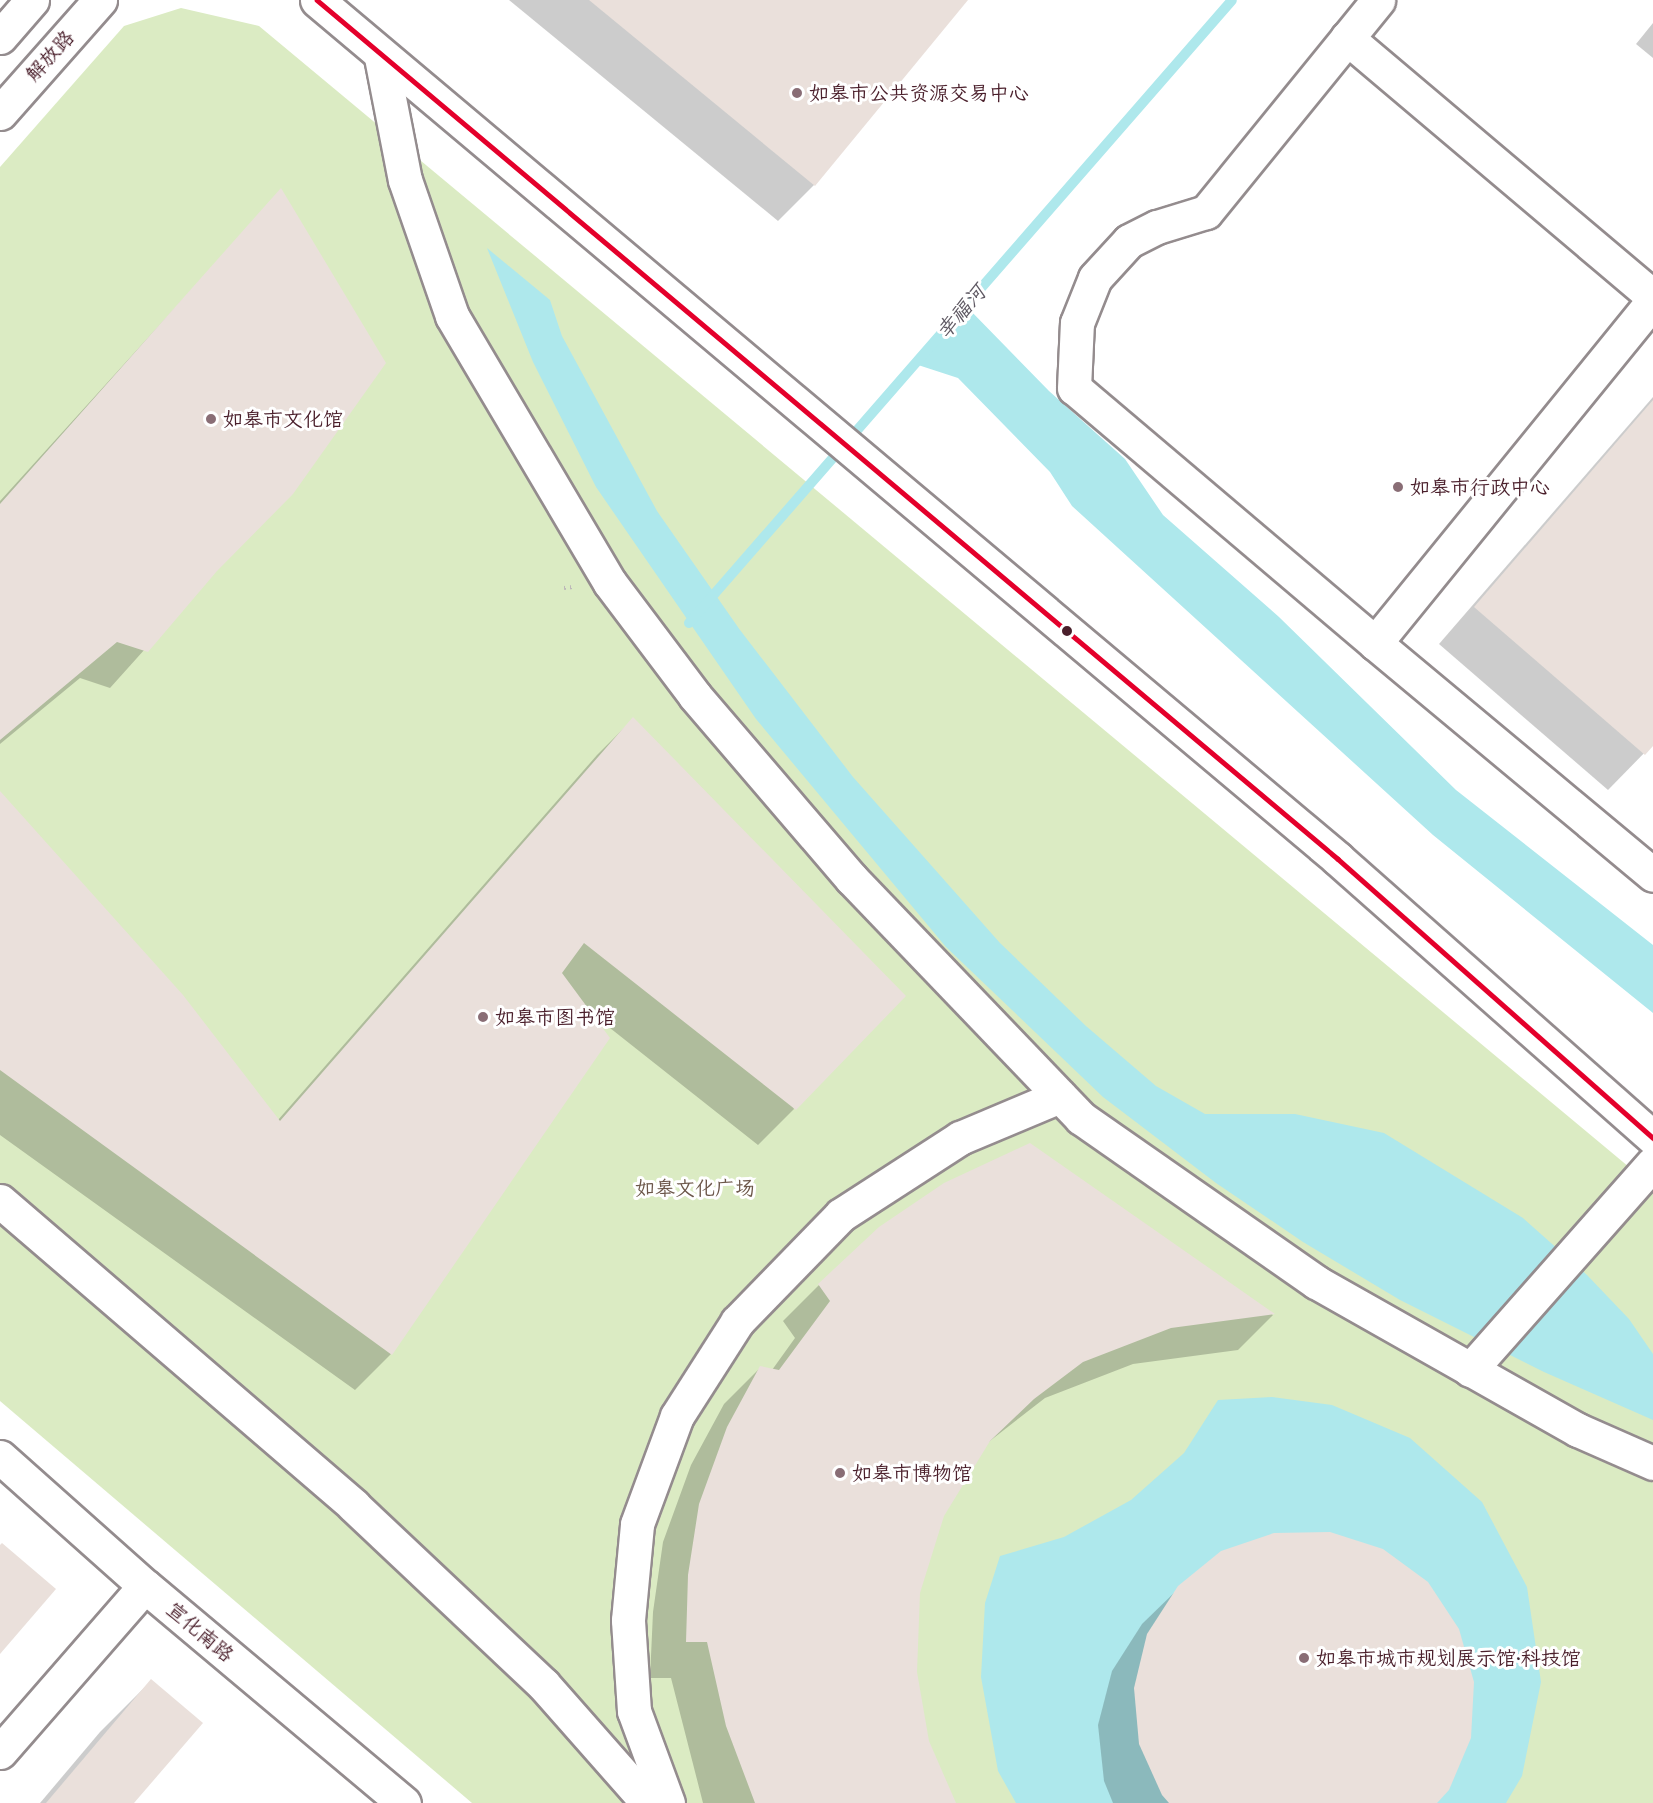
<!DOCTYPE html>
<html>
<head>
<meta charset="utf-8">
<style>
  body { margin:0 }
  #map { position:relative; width:1653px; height:1803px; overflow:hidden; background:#fff; font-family:Itim,"LXGW WenKai TC",sans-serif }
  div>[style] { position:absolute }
  .green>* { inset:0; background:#dbebc3 }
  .water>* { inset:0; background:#aee8ec }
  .shadow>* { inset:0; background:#0003 }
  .stream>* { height:10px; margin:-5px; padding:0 5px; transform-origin:5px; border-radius:5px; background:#aee8ec }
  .building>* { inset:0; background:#eae0db }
  .path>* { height:4px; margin-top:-2px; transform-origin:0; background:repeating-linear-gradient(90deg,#bdb8b9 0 1.5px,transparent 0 6px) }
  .roads { filter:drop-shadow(2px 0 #948c8e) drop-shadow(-2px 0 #948c8e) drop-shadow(0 2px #948c8e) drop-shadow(0 -2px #948c8e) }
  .minor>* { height:33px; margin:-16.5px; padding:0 16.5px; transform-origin:16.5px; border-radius:16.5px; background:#fff }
  .bus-1>* { height:4.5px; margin:-2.25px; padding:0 2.25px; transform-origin:2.25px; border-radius:2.25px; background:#e4002b }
  .dots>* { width:16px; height:16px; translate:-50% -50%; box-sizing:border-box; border:3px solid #fff; border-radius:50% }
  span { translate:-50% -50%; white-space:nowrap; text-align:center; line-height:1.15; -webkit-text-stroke:6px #fff; paint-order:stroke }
  .street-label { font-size:20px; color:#4a1f2b }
  .poi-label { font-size:20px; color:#4a1f2b }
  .left { translate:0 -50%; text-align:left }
  .park-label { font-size:20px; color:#6c574a }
  .water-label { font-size:21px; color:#5e5862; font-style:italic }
</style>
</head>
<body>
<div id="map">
  <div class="green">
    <div style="clip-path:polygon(181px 8px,259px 26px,1653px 1187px,1653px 1803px,472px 1803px,0 1401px,0 167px,124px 26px)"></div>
  </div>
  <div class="water">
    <div style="clip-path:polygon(487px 248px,550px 300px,562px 336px,657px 511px,740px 630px,853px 777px,1000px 943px,1086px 1026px,1156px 1086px,1205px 1114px,1295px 1114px,1384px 1133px,1523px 1218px,1587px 1275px,1629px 1319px,1653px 1354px,1653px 1420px,1544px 1372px,1400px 1300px,1303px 1242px,1216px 1183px,1103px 1097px,946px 947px,756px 719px,596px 487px,533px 362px)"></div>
    <div style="clip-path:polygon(966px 306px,1049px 391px,1125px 459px,1163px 515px,1279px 617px,1456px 790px,1653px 945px,1653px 1013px,1433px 835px,1072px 506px,1050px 472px,958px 378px,915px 364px)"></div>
    <div style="clip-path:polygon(1272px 1397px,1332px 1405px,1410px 1438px,1482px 1502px,1527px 1587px,1541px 1682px,1522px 1776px,1506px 1803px,1016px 1803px,998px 1771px,981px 1677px,985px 1603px,1000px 1556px,1064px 1537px,1131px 1500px,1184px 1453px,1218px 1400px)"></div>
  </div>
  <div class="shadow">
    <div style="clip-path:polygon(509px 0,966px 0,814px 185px,778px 221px)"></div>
    <div style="clip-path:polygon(1653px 23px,1653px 58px,1636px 44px)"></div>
    <div style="clip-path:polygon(281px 191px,216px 570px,110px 688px,80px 678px,0 744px,0 501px)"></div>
    <div style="clip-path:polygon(1653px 397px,1653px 744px,1608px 790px,1439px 644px)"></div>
    <div style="clip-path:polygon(633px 719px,794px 1109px,758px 1145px,591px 1013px,608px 1038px,391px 1354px,355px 1390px,0 1135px,0 793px,278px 1120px,597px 755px)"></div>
    <div style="clip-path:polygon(1030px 1145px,1273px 1315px,1238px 1350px,1133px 1364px,1045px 1398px,986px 1444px,943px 1515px,919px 1593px,916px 1672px,927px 1741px,954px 1803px,703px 1803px,671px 1678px,650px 1678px,653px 1612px,663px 1542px,691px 1465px,724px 1404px,761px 1367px,772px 1370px,795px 1338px,783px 1321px,819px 1285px)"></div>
    <div style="clip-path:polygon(1179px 1588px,1435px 1803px,1113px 1803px,1104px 1781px,1098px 1725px,1112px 1671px,1142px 1624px)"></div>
    <div style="clip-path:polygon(151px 1681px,132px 1803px,40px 1803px,100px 1732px)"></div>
  </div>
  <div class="stream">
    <div style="left:689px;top:623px;width:826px;rotate:-48.92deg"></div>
  </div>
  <div class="building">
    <div style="clip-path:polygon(589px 0,968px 0,815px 186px)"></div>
    <div style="clip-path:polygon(281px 188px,386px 363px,293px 494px,217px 571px,148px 652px,117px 642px,0 740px,0 504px)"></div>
    <div style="clip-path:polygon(1653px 400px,1653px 746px,1645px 755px,1474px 607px)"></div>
    <div style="clip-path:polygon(633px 717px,906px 996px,796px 1110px,584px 943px,562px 973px,610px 1038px,392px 1355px,0 1070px,0 791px,183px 995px,280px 1121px)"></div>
    <div style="clip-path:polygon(1030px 1143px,1275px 1314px,1171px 1328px,1083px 1362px,1034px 1399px,990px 1441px,944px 1516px,920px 1593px,917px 1672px,929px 1741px,956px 1803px,755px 1803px,726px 1726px,707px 1642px,686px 1642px,688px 1575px,699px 1504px,727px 1427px,760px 1366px,779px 1370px,830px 1301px,818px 1284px,879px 1227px,944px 1183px)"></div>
    <div style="clip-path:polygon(1330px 1532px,1383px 1549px,1428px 1582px,1459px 1629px,1474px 1682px,1471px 1738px,1449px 1790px,1437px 1803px,1169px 1803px,1162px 1795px,1139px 1744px,1134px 1688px,1147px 1634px,1178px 1586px,1221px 1551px,1274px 1533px)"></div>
    <div style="clip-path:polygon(2px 1543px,56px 1589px,0 1654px,0 1545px)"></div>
    <div style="clip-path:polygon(151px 1679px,203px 1723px,134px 1803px,46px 1803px)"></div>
  </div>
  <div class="path">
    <div style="left:564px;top:588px;width:9px;rotate:-6deg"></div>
  </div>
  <div class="roads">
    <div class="minor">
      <div style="left:317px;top:0;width:1334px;rotate:40.07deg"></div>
      <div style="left:1338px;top:859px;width:421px;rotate:41.5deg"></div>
      <div style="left:0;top:37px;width:49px;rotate:-49.1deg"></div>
      <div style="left:1347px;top:38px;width:401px;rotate:40.2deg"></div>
      <div style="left:381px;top:57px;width:125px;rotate:79deg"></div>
      <div style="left:405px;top:180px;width:144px;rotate:70.9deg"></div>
      <div style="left:452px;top:316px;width:310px;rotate:59.4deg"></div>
      <div style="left:610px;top:583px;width:141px;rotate:53deg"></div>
      <div style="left:695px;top:696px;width:241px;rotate:49.4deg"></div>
      <div style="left:852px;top:879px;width:331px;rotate:46.2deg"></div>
      <div style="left:1081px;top:1118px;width:287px;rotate:34.9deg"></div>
      <div style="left:1316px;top:1282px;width:301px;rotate:29.5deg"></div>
      <div style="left:1578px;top:1430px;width:82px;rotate:23.7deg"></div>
      <div style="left:0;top:113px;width:151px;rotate:-48.5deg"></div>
      <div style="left:1653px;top:301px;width:441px;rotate:129.1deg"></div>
      <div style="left:1375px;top:643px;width:362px;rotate:39.8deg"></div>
      <div style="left:1375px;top:643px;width:394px;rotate:-139.7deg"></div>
      <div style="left:1074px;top:388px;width:65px;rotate:-87.4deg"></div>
      <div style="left:1077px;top:323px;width:48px;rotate:-68.2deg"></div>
      <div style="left:1095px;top:278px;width:50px;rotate:-47.4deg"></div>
      <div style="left:1129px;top:241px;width:31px;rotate:-27deg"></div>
      <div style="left:1157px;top:227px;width:51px;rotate:-17deg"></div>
      <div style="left:1206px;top:212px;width:273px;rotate:-50.9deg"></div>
      <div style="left:0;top:1201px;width:467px;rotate:40.7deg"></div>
      <div style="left:354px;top:1506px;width:260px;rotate:43.3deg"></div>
      <div style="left:543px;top:1684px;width:159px;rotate:48.6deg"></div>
      <div style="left:1470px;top:1370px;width:276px;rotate:-48.5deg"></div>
      <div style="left:0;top:1457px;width:194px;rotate:41.7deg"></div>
      <div style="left:145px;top:1586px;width:338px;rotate:40deg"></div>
      <div style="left:0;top:1752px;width:220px;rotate:-48.9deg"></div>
      <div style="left:668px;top:1803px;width:98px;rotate:-110.3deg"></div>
      <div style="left:634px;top:1711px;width:91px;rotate:-93.8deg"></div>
      <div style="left:628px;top:1620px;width:96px;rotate:-84.6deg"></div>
      <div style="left:637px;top:1524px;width:115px;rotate:-69.7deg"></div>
      <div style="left:677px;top:1416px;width:112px;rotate:-57.4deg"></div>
      <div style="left:737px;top:1322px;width:149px;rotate:-45.8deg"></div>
      <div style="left:841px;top:1215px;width:142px;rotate:-32.9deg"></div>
      <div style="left:960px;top:1138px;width:108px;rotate:-22.8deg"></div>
    </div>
  </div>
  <div class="bus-1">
    <div style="left:317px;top:0;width:1334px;rotate:40.07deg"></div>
    <div style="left:1338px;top:859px;width:421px;rotate:41.5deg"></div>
  </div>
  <div class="dots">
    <div style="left:797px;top:93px;background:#896d75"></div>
    <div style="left:211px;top:419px;background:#896d75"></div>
    <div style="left:1398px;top:487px;background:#896d75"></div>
    <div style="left:1067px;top:631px;background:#4a1f2b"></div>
    <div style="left:483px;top:1017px;background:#896d75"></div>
    <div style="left:840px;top:1473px;background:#896d75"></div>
    <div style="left:1304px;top:1658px;background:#896d75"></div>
  </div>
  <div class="street-label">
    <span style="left:50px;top:56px;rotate:-48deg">解放路</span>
    <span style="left:200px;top:1632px;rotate:40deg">宣化南路</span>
  </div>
  <div class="poi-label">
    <span class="left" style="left:809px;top:93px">如皋市公共资源交易中心</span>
    <span class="left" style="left:223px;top:419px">如皋市文化馆</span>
    <span class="left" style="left:1410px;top:487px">如皋市行政中心</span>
    <span class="left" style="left:495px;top:1017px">如皋市图书馆</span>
    <span class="left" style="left:852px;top:1473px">如皋市博物馆</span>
    <span class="left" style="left:1316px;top:1658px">如皋市城市规划展示馆·科技馆</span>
  </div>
  <div class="park-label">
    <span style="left:695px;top:1188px">如皋文化广场</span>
  </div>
  <div class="water-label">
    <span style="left:961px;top:312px;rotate:-49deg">幸福河</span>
  </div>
</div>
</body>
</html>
